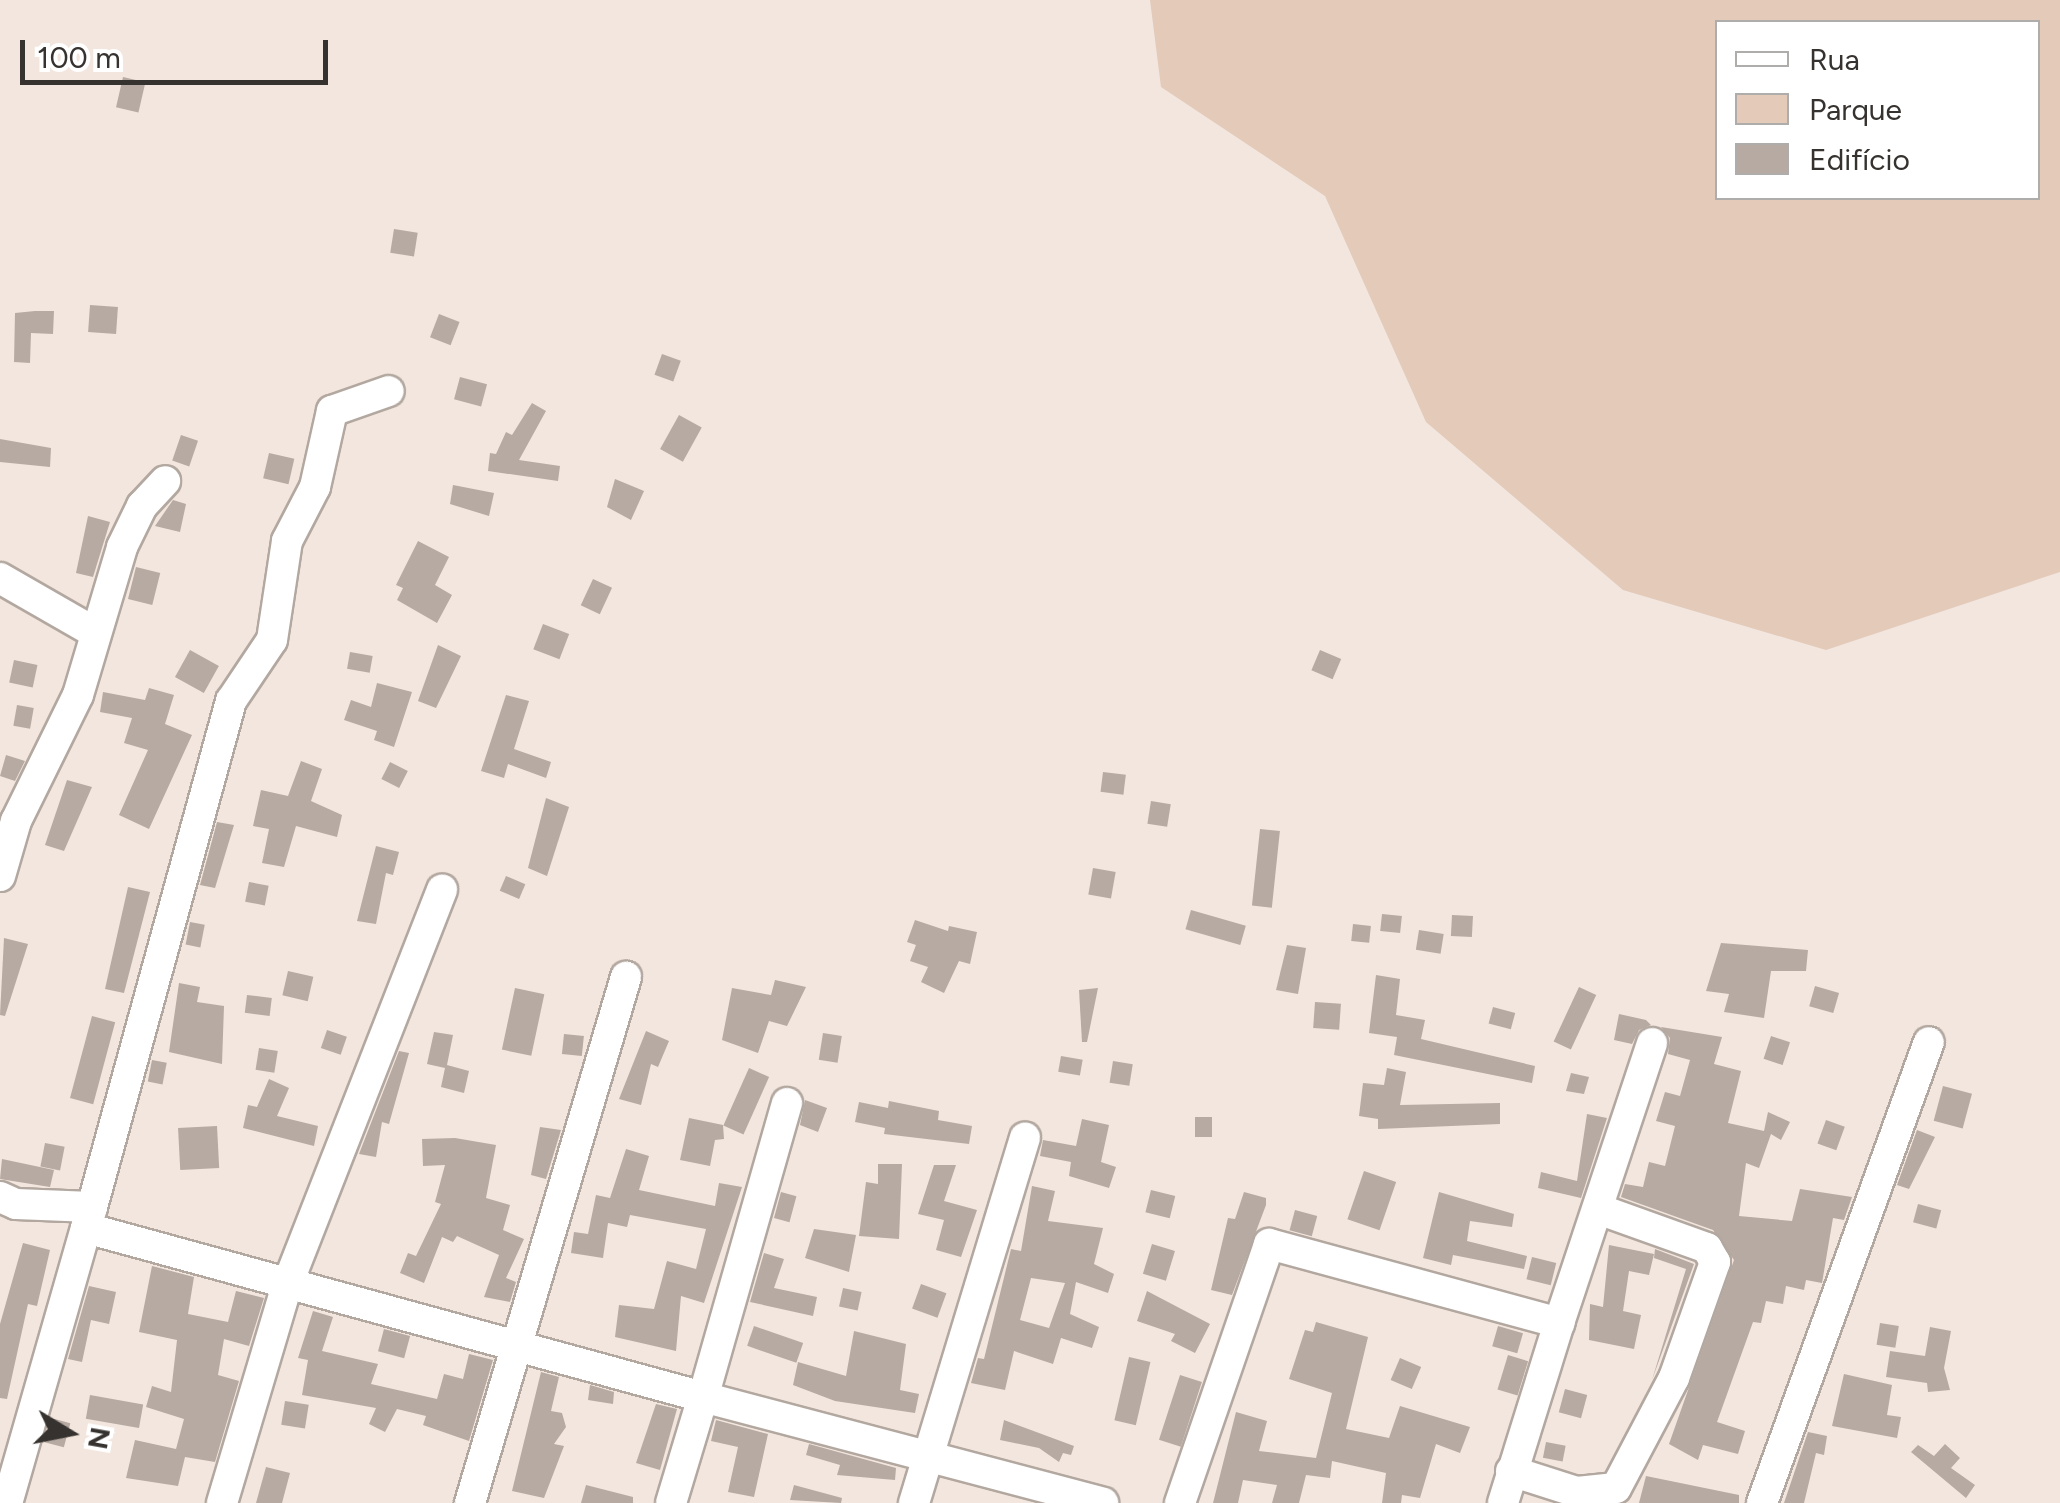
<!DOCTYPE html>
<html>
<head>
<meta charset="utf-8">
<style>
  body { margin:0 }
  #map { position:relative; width:2060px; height:1503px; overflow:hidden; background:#f2e6de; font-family:Figtree,sans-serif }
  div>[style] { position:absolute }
  .green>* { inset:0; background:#e3cab9 }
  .building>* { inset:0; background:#b6aaa2; transform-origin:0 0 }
  .roads { filter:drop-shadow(2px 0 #b3a8a0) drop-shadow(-2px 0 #b3a8a0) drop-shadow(0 2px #b3a8a0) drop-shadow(0 -2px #b3a8a0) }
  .minor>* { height:30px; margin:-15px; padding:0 15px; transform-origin:15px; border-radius:15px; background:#fff }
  span { translate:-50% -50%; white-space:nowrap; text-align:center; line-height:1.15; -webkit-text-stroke:8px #fff; paint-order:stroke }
  .legend { position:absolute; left:1715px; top:20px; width:325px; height:180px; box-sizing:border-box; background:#fff; border:2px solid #afadac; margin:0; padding:12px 18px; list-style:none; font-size:30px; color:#36322f }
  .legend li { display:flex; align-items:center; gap:20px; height:50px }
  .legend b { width:50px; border:2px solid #afadac }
  .north { position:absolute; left:20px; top:1383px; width:100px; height:100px; -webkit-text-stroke:8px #fff; paint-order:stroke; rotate:100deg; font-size:28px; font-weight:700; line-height:40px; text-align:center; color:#36322f }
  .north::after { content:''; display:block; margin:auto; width:35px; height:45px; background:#36322f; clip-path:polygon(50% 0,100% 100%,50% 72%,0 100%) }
  .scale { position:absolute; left:20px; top:40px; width:308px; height:45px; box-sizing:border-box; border:5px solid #36322f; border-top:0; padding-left:12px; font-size:30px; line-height:35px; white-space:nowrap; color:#36322f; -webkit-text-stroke:8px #fff; paint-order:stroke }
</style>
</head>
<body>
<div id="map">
  <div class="green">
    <div style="clip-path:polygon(evenodd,1150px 0,2060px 0,2060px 572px,1826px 650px,1623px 590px,1426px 422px,1325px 196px,1161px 87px,1150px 0,1718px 22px,2038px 22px,2038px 198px,1718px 198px,1718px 22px)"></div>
  </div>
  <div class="building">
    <div style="left:123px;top:77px;width:23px;height:31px;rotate:13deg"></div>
    <div style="left:394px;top:229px;width:24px;height:24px;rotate:9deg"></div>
    <div style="left:90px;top:305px;width:28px;height:27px;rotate:4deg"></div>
    <div style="clip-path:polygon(35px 311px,54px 311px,53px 334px,31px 333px,30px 363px,14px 362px,15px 313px)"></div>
    <div style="left:439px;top:314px;width:22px;height:25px;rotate:21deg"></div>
    <div style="left:662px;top:354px;width:20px;height:22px;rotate:20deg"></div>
    <div style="left:460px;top:377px;width:28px;height:23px;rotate:15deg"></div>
    <div style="clip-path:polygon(532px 403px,546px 411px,519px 460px,560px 466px,558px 481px,488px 471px,490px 453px,496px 454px,506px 432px,512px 435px)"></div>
    <div style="left:679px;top:415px;width:26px;height:39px;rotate:29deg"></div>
    <div style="left:181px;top:435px;width:18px;height:27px;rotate:19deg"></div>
    <div style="clip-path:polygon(0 439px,51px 448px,50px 467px,0 462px)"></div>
    <div style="left:269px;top:453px;width:26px;height:26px;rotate:13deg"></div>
    <div style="clip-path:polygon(615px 479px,644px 491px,631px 520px,607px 507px)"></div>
    <div style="clip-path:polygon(453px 485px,494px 493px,489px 516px,450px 504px)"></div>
    <div style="clip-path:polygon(173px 500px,186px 504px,180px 532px,155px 526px)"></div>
    <div style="clip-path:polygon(88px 516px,110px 522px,93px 577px,76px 573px)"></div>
    <div style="clip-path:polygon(418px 541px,449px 557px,435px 585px,452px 595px,437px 623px,397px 600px,403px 588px,396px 585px)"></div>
    <div style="left:136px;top:567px;width:25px;height:33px;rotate:14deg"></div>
    <div style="left:593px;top:579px;width:21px;height:29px;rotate:25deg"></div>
    <div style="left:543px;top:624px;width:28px;height:27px;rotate:21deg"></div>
    <div style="clip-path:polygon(438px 645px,461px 656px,436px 708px,418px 701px)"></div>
    <div style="left:190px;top:650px;width:33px;height:31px;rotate:29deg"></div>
    <div style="left:1320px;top:650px;width:23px;height:22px;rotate:23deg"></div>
    <div style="left:350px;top:652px;width:23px;height:17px;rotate:10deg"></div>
    <div style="left:14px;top:660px;width:24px;height:23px;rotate:12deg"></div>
    <div style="clip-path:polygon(377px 683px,412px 692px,394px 747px,374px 740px,377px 731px,344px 720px,351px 700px,371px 707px)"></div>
    <div style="clip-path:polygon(149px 688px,174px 695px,165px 724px,192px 735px,149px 829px,119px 815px,148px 750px,124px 743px,132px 718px,100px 712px,103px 692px,145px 700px)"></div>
    <div style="clip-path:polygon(506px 695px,529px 701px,514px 749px,551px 762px,546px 778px,508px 764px,504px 778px,481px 771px)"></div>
    <div style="left:17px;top:705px;width:17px;height:21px;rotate:10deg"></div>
    <div style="clip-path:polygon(6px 755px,25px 761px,15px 781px,0 776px)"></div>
    <div style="clip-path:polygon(301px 761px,322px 769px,311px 801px,342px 815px,337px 837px,296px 826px,284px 867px,262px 863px,269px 829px,253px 826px,261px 790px,288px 796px)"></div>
    <div style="left:390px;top:762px;width:20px;height:19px;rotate:27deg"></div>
    <div style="left:1103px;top:772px;width:23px;height:20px;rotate:7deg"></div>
    <div style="clip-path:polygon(67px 780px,92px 787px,64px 851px,45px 845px)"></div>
    <div style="clip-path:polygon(546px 798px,569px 807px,547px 876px,528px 868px)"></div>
    <div style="left:1151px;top:801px;width:20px;height:23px;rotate:9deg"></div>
    <div style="clip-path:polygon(217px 822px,234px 825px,215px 888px,200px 885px)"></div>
    <div style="left:1260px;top:829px;width:20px;height:77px;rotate:6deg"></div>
    <div style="clip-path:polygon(376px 846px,399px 852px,393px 875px,386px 873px,376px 924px,357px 921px)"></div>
    <div style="left:1093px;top:868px;width:23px;height:27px;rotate:10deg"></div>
    <div style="left:506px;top:876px;width:21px;height:16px;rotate:23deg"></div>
    <div style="left:249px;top:882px;width:20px;height:20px;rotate:11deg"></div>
    <div style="clip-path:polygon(128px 887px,150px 892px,124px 993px,105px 989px)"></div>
    <div style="left:1191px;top:910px;width:57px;height:20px;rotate:16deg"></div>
    <div style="left:1382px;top:914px;width:20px;height:17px;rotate:6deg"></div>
    <div style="left:1452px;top:915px;width:21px;height:21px;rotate:3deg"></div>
    <div style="clip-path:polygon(915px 920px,948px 931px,949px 926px,977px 932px,970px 964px,959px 961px,944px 993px,921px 982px,928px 967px,910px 961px,916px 945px,907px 942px)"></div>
    <div style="left:190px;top:922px;width:15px;height:23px;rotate:11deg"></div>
    <div style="left:1353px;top:924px;width:18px;height:17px;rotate:6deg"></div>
    <div style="left:1419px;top:930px;width:25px;height:20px;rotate:9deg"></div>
    <div style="clip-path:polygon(4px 938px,28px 944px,5px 1016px,0 1015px)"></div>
    <div style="clip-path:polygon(1721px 943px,1808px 950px,1806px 971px,1771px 971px,1764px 1018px,1724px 1012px,1729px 994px,1706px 991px)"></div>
    <div style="clip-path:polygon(1287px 945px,1306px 948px,1298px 994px,1276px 990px)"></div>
    <div style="left:288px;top:971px;width:26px;height:25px;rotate:13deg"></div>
    <div style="clip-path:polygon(1376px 975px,1400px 979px,1396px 1015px,1425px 1020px,1421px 1039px,1535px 1066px,1532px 1083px,1394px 1055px,1397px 1037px,1369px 1033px)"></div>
    <div style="clip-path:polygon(775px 980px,806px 987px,787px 1026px,769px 1021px,758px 1053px,722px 1040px,732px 988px,771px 995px)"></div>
    <div style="clip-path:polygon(179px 983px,200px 987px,197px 1002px,224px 1006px,222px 1064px,169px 1052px)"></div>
    <div style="left:1815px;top:986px;width:25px;height:21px;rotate:16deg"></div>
    <div style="left:1579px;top:987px;width:19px;height:60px;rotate:25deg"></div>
    <div style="left:515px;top:988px;width:30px;height:63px;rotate:12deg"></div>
    <div style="clip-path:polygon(1098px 988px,1087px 1042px,1082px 1042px,1079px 990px)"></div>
    <div style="left:247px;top:995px;width:25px;height:18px;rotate:7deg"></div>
    <div style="left:1315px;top:1002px;width:26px;height:26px;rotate:4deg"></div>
    <div style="left:1493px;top:1007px;width:23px;height:17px;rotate:15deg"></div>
    <div style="clip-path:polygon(1619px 1014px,1646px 1020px,1651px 1025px,1639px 1030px,1632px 1044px,1614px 1040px)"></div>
    <div style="left:92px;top:1016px;width:24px;height:85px;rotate:15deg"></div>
    <div style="clip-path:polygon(1661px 1027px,1722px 1037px,1714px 1064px,1741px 1071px,1728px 1123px,1764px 1131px,1768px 1112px,1790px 1122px,1781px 1140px,1771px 1134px,1759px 1168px,1746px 1163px,1739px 1216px,1792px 1221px,1800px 1189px,1852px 1197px,1844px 1220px,1833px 1218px,1822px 1283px,1806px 1280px,1804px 1290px,1786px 1286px,1783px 1304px,1766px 1301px,1761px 1323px,1753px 1322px,1717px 1422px,1745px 1431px,1738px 1454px,1703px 1445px,1698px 1460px,1669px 1444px,1734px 1260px,1713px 1230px,1621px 1197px,1625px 1184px,1643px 1187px,1649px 1162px,1665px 1166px,1675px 1126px,1656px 1121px,1665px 1092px,1680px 1096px,1690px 1060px,1668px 1054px,1670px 1038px)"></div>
    <div style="left:327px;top:1030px;width:21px;height:19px;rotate:19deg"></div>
    <div style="clip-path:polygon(646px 1031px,669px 1041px,658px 1067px,651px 1064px,641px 1105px,619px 1099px)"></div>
    <div style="clip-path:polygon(434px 1032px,453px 1035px,447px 1065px,469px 1071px,464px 1093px,441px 1087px,445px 1068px,427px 1064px)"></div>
    <div style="left:823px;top:1033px;width:19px;height:27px;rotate:9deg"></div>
    <div style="left:564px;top:1034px;width:20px;height:20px;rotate:6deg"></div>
    <div style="left:1771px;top:1036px;width:20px;height:24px;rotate:18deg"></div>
    <div style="left:259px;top:1048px;width:19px;height:22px;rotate:9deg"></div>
    <div style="clip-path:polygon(399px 1051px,409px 1053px,389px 1124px,382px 1122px,376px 1157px,359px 1154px)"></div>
    <div style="left:1061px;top:1056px;width:22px;height:16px;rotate:10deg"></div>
    <div style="left:152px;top:1060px;width:15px;height:22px;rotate:11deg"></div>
    <div style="left:1113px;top:1061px;width:20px;height:22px;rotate:9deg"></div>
    <div style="left:749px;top:1068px;width:22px;height:63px;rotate:24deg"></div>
    <div style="clip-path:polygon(1387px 1068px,1406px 1072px,1400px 1105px,1500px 1103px,1500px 1124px,1378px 1129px,1378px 1119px,1359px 1116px,1363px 1083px,1384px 1085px)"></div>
    <div style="clip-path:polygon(1571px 1073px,1589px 1077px,1584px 1094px,1566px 1091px)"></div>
    <div style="clip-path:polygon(269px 1079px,289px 1088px,277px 1116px,318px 1126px,314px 1146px,243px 1128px,248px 1105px,257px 1107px)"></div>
    <div style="left:1943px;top:1086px;width:30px;height:36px;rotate:15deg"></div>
    <div style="clip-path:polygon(805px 1100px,827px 1108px,818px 1132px,800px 1125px)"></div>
    <div style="clip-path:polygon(889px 1101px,939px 1111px,938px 1120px,972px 1126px,969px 1144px,884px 1134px,885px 1128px,855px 1122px,859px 1102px,888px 1108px)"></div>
    <div style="clip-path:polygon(1587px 1114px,1607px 1118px,1581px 1198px,1538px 1188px,1541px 1172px,1577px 1181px)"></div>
    <div style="left:1195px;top:1117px;width:17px;height:20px"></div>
    <div style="clip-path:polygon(689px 1118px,723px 1125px,724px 1139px,715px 1140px,710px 1166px,680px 1160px)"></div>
    <div style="clip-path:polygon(1082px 1119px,1109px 1125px,1101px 1162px,1116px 1167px,1109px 1188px,1069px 1176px,1071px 1162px,1040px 1156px,1043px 1140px,1076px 1146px)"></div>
    <div style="left:1826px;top:1120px;width:20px;height:25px;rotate:20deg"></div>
    <div style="left:217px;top:1126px;width:42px;height:39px;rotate:87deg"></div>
    <div style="clip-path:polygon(540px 1127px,561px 1130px,546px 1179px,531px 1175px)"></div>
    <div style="clip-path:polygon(1917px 1130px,1935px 1137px,1909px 1189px,1897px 1185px)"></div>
    <div style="clip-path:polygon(455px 1138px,496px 1145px,486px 1198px,510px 1205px,503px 1230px,524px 1239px,506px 1278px,516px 1282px,510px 1302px,484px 1297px,499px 1255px,457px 1236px,453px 1242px,442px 1237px,424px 1283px,400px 1273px,408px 1253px,416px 1256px,441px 1204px,435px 1202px,445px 1165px,423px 1166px,422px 1139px)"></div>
    <div style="left:45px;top:1143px;width:20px;height:24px;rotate:11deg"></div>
    <div style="clip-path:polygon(626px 1149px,649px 1156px,639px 1190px,715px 1206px,719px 1183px,742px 1187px,704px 1303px,681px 1296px,676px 1351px,615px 1337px,619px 1305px,654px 1309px,667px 1261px,696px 1269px,706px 1229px,630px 1215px,627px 1227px,608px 1223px,603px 1258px,571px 1253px,574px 1232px,588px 1234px,596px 1195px,610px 1198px)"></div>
    <div style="clip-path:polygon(2px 1159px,54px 1170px,50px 1187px,0 1179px)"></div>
    <div style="clip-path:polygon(878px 1164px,902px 1164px,899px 1239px,859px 1236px,866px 1182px,878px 1184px)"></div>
    <div style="clip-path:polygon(934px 1165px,956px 1165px,944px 1201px,977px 1210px,961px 1257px,936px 1250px,944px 1220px,918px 1214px)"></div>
    <div style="left:1364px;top:1171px;width:34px;height:51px;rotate:19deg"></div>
    <div style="clip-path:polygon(evenodd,1032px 1186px,1055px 1191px,1048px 1221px,1103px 1228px,1094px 1264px,1114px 1274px,1108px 1293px,1076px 1282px,1070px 1314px,1099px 1327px,1092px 1348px,1061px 1338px,1053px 1364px,1014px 1351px,1005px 1390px,971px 1383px,978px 1358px,984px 1359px,1011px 1249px,1021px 1251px,1032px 1186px,1031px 1278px,1065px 1283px,1049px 1328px,1020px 1320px,1031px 1278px)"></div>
    <div style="left:1151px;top:1190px;width:25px;height:23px;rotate:14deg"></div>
    <div style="left:781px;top:1192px;width:16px;height:27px;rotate:15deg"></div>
    <div style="clip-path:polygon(1244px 1192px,1266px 1198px,1266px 1205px,1232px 1295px,1211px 1290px,1228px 1218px,1235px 1219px)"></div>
    <div style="clip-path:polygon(1439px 1192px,1514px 1214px,1512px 1227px,1470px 1221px,1467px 1241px,1527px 1256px,1524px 1269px,1453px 1255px,1451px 1265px,1423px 1258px)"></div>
    <div style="left:1918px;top:1204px;width:24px;height:19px;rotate:15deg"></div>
    <div style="left:1295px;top:1210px;width:23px;height:21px;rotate:15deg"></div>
    <div style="clip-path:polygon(814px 1229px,856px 1235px,849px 1272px,805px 1258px)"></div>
    <div style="clip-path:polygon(23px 1243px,50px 1250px,37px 1306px,28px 1304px,7px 1399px,0 1398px,0 1324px)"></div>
    <div style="left:1152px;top:1244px;width:24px;height:31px;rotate:17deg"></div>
    <div style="clip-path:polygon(1609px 1245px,1654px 1254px,1649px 1275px,1629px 1271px,1623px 1311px,1641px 1315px,1634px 1349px,1589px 1340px,1590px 1304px,1603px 1307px)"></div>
    <div style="clip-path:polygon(1655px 1249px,1694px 1264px,1652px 1380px,1686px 1269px,1654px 1258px)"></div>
    <div style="clip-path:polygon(764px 1253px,784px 1259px,774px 1288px,817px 1297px,813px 1316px,750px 1302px)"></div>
    <div style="left:1532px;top:1257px;width:25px;height:23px;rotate:14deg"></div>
    <div style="clip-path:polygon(152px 1266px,194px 1277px,188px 1314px,228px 1322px,236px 1291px,264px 1298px,249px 1346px,224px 1339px,218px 1375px,239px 1381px,215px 1462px,185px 1457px,178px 1486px,126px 1478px,135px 1440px,176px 1449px,184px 1419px,146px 1407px,152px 1386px,171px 1392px,177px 1340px,139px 1332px)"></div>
    <div style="left:921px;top:1284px;width:27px;height:26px;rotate:20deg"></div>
    <div style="clip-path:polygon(89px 1286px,116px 1292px,109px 1324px,91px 1320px,82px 1362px,68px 1359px)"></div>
    <div style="left:843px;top:1288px;width:19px;height:19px;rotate:12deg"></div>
    <div style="clip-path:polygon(1147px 1291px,1210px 1324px,1195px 1353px,1171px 1341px,1175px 1334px,1137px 1321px)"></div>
    <div style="clip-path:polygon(313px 1311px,333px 1317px,322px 1351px,378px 1364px,371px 1384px,437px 1399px,444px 1374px,463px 1379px,469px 1354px,493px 1360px,469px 1441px,423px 1425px,426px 1416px,397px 1409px,385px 1432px,369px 1424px,376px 1408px,302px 1395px,308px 1360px,298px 1358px)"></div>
    <div style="clip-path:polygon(1316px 1322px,1368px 1337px,1346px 1429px,1389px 1438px,1400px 1406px,1470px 1427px,1460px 1453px,1436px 1444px,1420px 1498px,1402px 1495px,1401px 1503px,1382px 1503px,1386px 1473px,1332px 1461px,1330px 1478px,1306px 1475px,1299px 1503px,1272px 1503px,1277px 1485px,1243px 1480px,1238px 1503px,1213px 1503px,1236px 1412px,1267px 1421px,1259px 1451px,1316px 1458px,1332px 1393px,1289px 1379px,1305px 1330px,1313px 1332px)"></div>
    <div style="left:1880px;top:1323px;width:19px;height:22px;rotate:9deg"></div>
    <div style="left:754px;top:1326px;width:52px;height:21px;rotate:19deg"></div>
    <div style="left:1498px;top:1326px;width:26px;height:21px;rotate:16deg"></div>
    <div style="clip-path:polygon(1930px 1327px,1951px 1331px,1944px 1368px,1950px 1390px,1928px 1392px,1927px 1383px,1886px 1377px,1890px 1351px,1925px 1356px)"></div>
    <div style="left:384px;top:1329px;width:27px;height:23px;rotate:15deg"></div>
    <div style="clip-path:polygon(854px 1331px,906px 1344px,900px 1390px,919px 1394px,915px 1413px,835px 1401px,793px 1385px,798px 1362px,846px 1376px)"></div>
    <div style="left:1508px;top:1355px;width:21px;height:36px;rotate:17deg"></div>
    <div style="left:1129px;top:1357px;width:22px;height:65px;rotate:13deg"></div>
    <div style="left:1400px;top:1358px;width:23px;height:24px;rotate:23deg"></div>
    <div style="clip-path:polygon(541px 1372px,559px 1377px,551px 1411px,562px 1413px,566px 1427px,554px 1444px,564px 1446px,544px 1498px,512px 1491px)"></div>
    <div style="clip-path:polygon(1844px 1374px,1892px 1385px,1887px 1415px,1901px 1417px,1897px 1438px,1832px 1426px)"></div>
    <div style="left:1180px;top:1375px;width:23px;height:68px;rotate:18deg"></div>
    <div style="clip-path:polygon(590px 1385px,614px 1392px,613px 1404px,588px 1400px)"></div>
    <div style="left:1565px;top:1389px;width:23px;height:24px;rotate:15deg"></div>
    <div style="left:90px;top:1395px;width:54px;height:24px;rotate:10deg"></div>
    <div style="left:285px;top:1401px;width:24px;height:24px;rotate:9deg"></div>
    <div style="clip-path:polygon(656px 1404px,677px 1409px,660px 1470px,636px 1463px)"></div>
    <div style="left:51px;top:1418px;width:20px;height:25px;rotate:15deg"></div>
    <div style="clip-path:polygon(716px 1420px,768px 1434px,754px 1497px,728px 1492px,738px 1447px,711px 1441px)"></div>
    <div style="clip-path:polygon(1004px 1420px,1074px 1446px,1071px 1455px,1063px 1453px,1059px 1462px,1039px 1448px,1000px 1440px)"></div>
    <div style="clip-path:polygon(1808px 1432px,1827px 1436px,1824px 1455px,1816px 1453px,1804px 1503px,1784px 1503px)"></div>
    <div style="left:1546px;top:1442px;width:20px;height:16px;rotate:11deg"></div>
    <div style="clip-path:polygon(809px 1444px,896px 1468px,895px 1480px,837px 1475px,840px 1465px,806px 1455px)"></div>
    <div style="clip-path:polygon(1945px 1444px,1960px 1458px,1951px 1468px,1975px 1485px,1966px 1498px,1911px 1452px,1918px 1445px,1934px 1456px)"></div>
    <div style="clip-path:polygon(266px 1467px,290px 1473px,282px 1503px,256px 1503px)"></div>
    <div style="clip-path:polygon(1646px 1476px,1739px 1495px,1739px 1503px,1639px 1503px)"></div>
    <div style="clip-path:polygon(586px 1485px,633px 1497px,633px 1503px,581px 1503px)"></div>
    <div style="clip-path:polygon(794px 1485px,842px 1498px,841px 1503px,790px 1500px)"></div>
  </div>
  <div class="roads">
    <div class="minor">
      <div style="left:0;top:578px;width:106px;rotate:29.9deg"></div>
      <div style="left:0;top:876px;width:57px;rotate:-73.8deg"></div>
      <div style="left:16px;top:821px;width:140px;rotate:-63.8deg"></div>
      <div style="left:78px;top:695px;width:154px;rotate:-73.4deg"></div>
      <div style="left:122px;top:547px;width:46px;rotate:-64deg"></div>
      <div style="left:142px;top:506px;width:34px;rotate:-47deg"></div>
      <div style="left:787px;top:1103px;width:306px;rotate:105.9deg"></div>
      <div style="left:703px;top:1397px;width:414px;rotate:14.8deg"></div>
      <div style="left:0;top:1197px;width:17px;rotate:24deg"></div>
      <div style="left:16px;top:1204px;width:76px;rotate:2.3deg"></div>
      <div style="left:92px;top:1207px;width:308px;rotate:106deg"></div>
      <div style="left:92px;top:1207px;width:525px;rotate:-74.64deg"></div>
      <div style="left:231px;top:701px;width:73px;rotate:-56.1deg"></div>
      <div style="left:272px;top:640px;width:100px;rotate:-81.4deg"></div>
      <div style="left:287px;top:541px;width:61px;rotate:-62.6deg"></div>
      <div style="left:315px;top:487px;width:78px;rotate:-77.4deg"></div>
      <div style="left:332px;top:411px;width:60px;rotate:-19.3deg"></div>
      <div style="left:86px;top:1228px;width:640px;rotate:15.32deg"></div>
      <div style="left:703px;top:1397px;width:111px;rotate:106.8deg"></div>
      <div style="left:1559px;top:1323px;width:295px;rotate:-71.6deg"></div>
      <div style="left:1511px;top:1471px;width:69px;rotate:17.7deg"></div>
      <div style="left:1577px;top:1492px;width:39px;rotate:-6deg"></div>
      <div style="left:1616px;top:1488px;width:124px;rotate:-62.2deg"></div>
      <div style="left:1674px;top:1378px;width:123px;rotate:-70.5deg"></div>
      <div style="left:1715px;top:1262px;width:16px;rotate:-120deg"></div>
      <div style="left:1707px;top:1248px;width:116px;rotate:-160.3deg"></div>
      <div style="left:222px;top:1503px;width:224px;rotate:-73.4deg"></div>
      <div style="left:286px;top:1288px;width:428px;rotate:-68.6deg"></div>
      <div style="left:470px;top:1503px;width:549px;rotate:-73.48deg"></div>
      <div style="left:914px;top:1503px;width:382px;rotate:-73.1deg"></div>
      <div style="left:1180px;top:1503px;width:274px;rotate:-71deg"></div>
      <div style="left:1269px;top:1244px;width:301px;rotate:15.2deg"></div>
      <div style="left:1559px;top:1323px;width:189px;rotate:107.3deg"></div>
      <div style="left:1762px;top:1503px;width:490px;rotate:-70.1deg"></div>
    </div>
  </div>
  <ul class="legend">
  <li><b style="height:12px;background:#fff"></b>Rua</li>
  <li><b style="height:28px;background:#e3cab9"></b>Parque</li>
  <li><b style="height:28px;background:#b6aaa2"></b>Edifício</li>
  </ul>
  <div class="north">N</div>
  <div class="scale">100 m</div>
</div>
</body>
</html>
